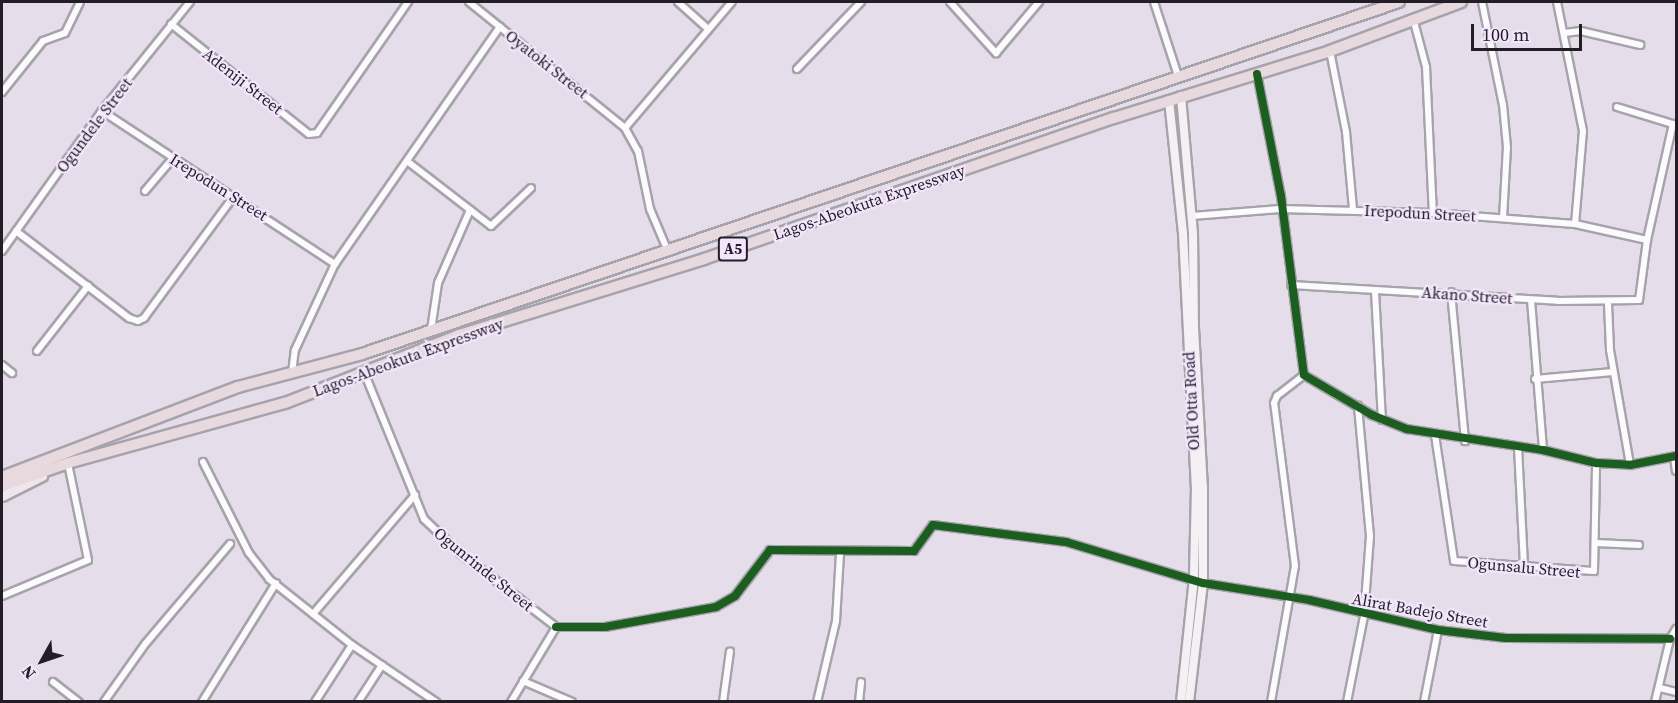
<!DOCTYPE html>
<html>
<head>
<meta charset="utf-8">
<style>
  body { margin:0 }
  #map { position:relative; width:1678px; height:703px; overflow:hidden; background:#e5deea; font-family:"Source Serif 4",serif }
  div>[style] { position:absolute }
  .roads { filter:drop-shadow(2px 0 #a7a3ab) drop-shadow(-2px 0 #a7a3ab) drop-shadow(0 2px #a7a3ab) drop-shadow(0 -2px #a7a3ab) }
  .street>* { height:6px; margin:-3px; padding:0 3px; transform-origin:3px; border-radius:3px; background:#fbfafc }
  .secondary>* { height:8px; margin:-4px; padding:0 4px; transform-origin:4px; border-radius:4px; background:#f5f0f3 }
  .primary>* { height:9px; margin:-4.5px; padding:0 4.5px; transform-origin:4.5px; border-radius:4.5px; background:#eee6ea }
  .highway>* { height:10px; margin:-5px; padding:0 5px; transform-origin:5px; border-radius:5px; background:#e7d9de }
  .cycleway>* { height:8px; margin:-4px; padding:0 4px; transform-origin:4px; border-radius:4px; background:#1b5e20 }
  span { translate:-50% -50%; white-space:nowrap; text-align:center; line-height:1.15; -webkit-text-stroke:4.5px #f3e6fc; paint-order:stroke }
  .shield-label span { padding:2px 4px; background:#f3e6fc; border:2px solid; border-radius:4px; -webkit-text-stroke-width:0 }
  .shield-label { font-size:15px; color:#231e26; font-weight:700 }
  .street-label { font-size:16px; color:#231e26 }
  .frame { position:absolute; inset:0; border:3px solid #231e26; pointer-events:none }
  .north { position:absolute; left:12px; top:631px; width:60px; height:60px; -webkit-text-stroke:4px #f3e6fc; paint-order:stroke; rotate:230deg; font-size:16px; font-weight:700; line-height:24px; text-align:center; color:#231e26 }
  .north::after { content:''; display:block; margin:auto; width:21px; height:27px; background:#231e26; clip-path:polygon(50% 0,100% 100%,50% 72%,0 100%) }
  .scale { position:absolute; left:1471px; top:24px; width:111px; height:27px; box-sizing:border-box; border:3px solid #231e26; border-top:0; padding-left:8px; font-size:18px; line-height:21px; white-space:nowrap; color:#231e26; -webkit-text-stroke:4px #f3e6fc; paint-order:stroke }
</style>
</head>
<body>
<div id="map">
  <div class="roads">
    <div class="street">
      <div style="left:469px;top:2px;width:201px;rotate:38.9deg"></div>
      <div style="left:625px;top:128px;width:26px;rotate:61deg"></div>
      <div style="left:638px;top:151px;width:59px;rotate:78.3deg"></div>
      <div style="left:650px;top:209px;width:43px;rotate:67deg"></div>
      <div style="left:678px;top:2px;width:39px;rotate:42deg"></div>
      <div style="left:950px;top:2px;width:69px;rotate:48deg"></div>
      <div style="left:996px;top:53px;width:67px;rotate:-49.9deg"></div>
      <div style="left:1154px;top:2px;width:78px;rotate:72deg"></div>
      <div style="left:1482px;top:2px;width:105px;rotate:78.5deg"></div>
      <div style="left:1503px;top:105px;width:42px;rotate:84.6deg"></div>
      <div style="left:1507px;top:147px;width:71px;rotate:93.2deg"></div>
      <div style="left:1557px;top:2px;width:132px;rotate:78.6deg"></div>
      <div style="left:1583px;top:131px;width:93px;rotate:94.9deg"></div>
      <div style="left:1413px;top:18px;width:51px;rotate:75.1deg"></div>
      <div style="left:1426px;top:67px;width:146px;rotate:87.3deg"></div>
      <div style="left:171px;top:24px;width:176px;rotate:38.6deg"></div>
      <div style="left:309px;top:134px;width:8px;rotate:-7deg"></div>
      <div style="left:317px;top:133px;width:160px;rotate:-55.2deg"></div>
      <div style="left:1564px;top:33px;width:17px;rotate:-7deg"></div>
      <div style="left:1581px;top:31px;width:61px;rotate:13.3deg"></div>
      <div style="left:1330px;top:51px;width:83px;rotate:78.8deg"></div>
      <div style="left:1346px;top:132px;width:77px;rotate:84.8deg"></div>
      <div style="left:797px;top:69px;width:93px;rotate:-46.3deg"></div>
      <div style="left:1257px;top:74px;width:124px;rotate:78.9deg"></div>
      <div style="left:1281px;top:196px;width:180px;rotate:82.7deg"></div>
      <div style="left:1304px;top:375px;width:79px;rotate:30.5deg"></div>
      <div style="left:1372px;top:415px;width:38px;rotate:22deg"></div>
      <div style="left:1407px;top:429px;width:138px;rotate:8.8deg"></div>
      <div style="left:1543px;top:450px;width:55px;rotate:13.8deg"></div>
      <div style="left:1596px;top:463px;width:34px;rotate:3deg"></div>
      <div style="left:1630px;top:465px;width:47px;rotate:-11.1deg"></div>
      <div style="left:2px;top:92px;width:65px;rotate:-51.2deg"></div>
      <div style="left:43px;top:41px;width:23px;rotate:-20deg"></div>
      <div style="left:65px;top:33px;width:34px;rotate:-64deg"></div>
      <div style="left:1617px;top:107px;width:62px;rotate:17deg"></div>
      <div style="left:102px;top:111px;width:279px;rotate:33.3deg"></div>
      <div style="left:625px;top:128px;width:165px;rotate:-49.7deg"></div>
      <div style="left:407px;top:161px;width:106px;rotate:37.7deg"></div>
      <div style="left:491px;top:226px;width:55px;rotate:-43.5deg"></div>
      <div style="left:145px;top:191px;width:43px;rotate:-49.7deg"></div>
      <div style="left:1192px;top:216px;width:88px;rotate:-4.5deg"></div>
      <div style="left:1280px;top:209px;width:153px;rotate:1.5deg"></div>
      <div style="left:1433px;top:213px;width:142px;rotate:4.4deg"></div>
      <div style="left:1575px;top:224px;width:74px;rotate:12.5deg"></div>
      <div style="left:16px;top:231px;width:143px;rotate:37.6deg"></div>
      <div style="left:129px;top:318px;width:9px;rotate:18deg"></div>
      <div style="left:138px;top:321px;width:7px;rotate:-27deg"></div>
      <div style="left:144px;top:318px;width:152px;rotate:-53.6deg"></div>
      <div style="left:2px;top:251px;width:172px;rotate:-54.5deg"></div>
      <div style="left:102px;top:111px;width:140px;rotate:-51.1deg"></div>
      <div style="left:1291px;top:285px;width:267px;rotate:3.4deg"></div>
      <div style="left:1558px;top:301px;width:81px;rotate:-0.7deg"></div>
      <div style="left:1639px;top:300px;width:61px;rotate:-82.4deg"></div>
      <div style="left:1647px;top:240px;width:119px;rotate:-77.4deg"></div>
      <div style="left:1375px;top:291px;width:129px;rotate:86.9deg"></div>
      <div style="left:1451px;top:292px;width:150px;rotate:84.6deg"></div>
      <div style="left:1531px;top:300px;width:150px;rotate:85.4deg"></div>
      <div style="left:1608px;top:304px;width:46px;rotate:87.5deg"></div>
      <div style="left:1610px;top:350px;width:117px;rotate:80.1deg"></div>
      <div style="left:431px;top:330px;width:48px;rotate:-81.5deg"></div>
      <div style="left:438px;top:283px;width:80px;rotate:-66.3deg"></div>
      <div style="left:37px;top:351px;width:83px;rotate:-51.9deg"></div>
      <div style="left:2px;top:365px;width:13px;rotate:39deg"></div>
      <div style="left:364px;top:372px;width:159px;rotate:67.8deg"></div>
      <div style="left:424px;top:519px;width:50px;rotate:43.4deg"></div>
      <div style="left:460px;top:553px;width:121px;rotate:37.6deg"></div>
      <div style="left:292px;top:373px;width:23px;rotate:-83deg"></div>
      <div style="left:295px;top:350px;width:95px;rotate:-65.1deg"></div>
      <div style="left:335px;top:264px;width:289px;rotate:-55.2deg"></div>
      <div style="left:1535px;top:379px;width:78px;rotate:-5.1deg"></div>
      <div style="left:1435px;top:435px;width:127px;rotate:81.4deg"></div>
      <div style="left:1454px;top:561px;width:140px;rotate:4.1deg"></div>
      <div style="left:1594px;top:571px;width:108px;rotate:-88.9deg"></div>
      <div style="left:1518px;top:447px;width:118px;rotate:87.1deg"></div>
      <div style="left:1674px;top:457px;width:14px;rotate:82deg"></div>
      <div style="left:203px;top:462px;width:102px;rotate:63.2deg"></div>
      <div style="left:249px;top:553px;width:33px;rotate:52deg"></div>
      <div style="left:269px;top:579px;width:106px;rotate:38.5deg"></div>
      <div style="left:352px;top:645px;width:102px;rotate:34.2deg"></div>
      <div style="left:1596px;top:543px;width:43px;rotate:2.7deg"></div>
      <div style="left:2px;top:596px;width:93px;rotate:-22.7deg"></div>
      <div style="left:88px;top:560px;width:99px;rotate:-101.7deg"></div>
      <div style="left:313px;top:614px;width:157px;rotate:-49.4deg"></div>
      <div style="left:556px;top:627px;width:49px"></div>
      <div style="left:605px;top:627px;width:113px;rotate:-10.2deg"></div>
      <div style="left:716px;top:607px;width:22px;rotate:-30deg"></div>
      <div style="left:735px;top:596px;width:58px;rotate:-52.7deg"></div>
      <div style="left:770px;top:550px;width:144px;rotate:0.4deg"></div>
      <div style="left:914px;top:551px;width:32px;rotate:-54deg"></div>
      <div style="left:933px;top:525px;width:134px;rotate:7.3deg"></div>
      <div style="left:1066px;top:542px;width:143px;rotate:16.7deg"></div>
      <div style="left:1203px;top:583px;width:107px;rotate:9.1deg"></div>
      <div style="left:1309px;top:600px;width:132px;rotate:13.1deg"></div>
      <div style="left:1438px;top:630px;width:68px;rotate:6.7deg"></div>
      <div style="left:1506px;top:638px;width:164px;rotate:0.3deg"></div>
      <div style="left:523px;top:681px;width:53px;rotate:23.2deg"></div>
      <div style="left:53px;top:682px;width:33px;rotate:38deg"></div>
      <div style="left:1660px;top:688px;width:16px;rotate:14deg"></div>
      <div style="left:104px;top:702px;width:72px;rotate:-54.6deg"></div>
      <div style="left:146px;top:643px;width:130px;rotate:-49.7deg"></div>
      <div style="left:202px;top:702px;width:140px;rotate:-58.1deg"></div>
      <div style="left:315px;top:702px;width:68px;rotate:-57deg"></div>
      <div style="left:358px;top:702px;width:44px;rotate:-57deg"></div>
      <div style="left:511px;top:702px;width:87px;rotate:-59deg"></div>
      <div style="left:723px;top:702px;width:51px;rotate:-82.2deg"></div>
      <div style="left:817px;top:702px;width:83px;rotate:-76.8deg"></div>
      <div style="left:836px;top:621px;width:68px;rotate:-86.6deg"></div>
      <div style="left:859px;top:702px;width:20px;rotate:-84deg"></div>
      <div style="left:1271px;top:702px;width:138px;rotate:-80deg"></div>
      <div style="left:1295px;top:566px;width:164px;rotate:-97.3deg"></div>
      <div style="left:1274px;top:403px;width:8px;rotate:-67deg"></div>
      <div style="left:1277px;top:396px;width:34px;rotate:-38deg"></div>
      <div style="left:1347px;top:702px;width:88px;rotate:-78.8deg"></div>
      <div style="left:1364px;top:616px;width:80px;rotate:-85.7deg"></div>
      <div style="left:1370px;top:536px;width:131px;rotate:-95.3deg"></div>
      <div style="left:1424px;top:702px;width:73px;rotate:-79deg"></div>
      <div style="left:1655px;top:702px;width:65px;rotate:-76.6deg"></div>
      <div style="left:1670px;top:639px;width:12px;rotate:-59deg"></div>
    </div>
    <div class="secondary">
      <div style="left:1181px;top:96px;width:138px;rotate:85deg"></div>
      <div style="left:1193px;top:233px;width:95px;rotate:89.4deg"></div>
      <div style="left:1194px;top:328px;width:159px;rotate:86.8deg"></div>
      <div style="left:1203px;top:487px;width:96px;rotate:90deg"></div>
      <div style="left:1203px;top:583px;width:120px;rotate:96.7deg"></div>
      <div style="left:1169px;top:100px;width:134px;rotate:84deg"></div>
      <div style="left:1183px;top:233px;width:254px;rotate:87.1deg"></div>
      <div style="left:1196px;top:487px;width:91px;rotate:91.3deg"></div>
      <div style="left:1194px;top:578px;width:125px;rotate:96deg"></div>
    </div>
    <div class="primary">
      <div style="left:2px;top:496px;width:45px;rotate:-26.6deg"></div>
    </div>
    <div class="highway">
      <div style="left:2px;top:477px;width:253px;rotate:-20.9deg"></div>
      <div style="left:238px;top:387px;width:128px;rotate:-14.9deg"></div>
      <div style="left:362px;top:354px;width:1095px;rotate:-18.75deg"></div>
      <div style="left:2px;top:486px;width:70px;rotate:-19.2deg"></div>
      <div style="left:68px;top:463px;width:225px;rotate:-15.5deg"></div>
      <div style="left:285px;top:403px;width:187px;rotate:-21.3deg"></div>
      <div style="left:459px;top:335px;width:257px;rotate:-17.2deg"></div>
      <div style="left:704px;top:259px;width:434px;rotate:-19deg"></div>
      <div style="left:1114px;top:118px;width:226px;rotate:-17.2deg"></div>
      <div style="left:1330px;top:51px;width:140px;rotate:-20.5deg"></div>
    </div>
  </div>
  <div class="cycleway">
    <div style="left:1257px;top:74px;width:124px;rotate:78.9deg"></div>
    <div style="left:1281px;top:196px;width:180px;rotate:82.7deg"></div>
    <div style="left:1304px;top:375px;width:79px;rotate:30.5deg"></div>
    <div style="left:1372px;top:415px;width:38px;rotate:22deg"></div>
    <div style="left:1407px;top:429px;width:138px;rotate:8.8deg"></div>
    <div style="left:1543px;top:450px;width:55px;rotate:13.8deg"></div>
    <div style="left:1596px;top:463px;width:34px;rotate:3deg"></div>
    <div style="left:1630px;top:465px;width:47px;rotate:-11.1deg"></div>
    <div style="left:556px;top:627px;width:49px"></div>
    <div style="left:605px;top:627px;width:113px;rotate:-10.2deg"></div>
    <div style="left:716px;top:607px;width:22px;rotate:-30deg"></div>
    <div style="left:735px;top:596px;width:58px;rotate:-52.7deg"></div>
    <div style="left:770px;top:550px;width:144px;rotate:0.4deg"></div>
    <div style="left:914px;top:551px;width:32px;rotate:-54deg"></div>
    <div style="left:933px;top:525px;width:134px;rotate:7.3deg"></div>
    <div style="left:1066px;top:542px;width:143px;rotate:16.7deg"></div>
    <div style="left:1203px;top:583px;width:107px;rotate:9.1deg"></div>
    <div style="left:1309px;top:600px;width:132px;rotate:13.1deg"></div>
    <div style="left:1438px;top:630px;width:68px;rotate:6.7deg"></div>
    <div style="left:1506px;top:638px;width:164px;rotate:0.3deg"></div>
  </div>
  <div class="shield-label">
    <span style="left:733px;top:249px">A5</span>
  </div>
  <div class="street-label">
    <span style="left:547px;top:64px;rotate:38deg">Oyatoki Street</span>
    <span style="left:243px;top:81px;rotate:38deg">Adeniji Street</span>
    <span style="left:94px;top:125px;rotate:-53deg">Ogundele Street</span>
    <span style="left:219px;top:187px;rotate:32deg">Irepodun Street</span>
    <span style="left:869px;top:202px;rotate:-19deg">Lagos-Abeokuta Expressway</span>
    <span style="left:1420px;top:213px;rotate:3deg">Irepodun Street</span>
    <span style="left:1467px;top:295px;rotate:4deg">Akano Street</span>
    <span style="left:408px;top:357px;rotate:-20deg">Lagos-Abeokuta Expressway</span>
    <span style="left:1191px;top:401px;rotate:-93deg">Old Otta Road</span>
    <span style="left:1524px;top:567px;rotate:5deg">Ogunsalu Street</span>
    <span style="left:484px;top:569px;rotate:39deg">Ogunrinde Street</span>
    <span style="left:1420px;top:610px;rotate:10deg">Alirat Badejo Street</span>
  </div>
  <div class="frame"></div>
  <div class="north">N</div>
  <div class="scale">100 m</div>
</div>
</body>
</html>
